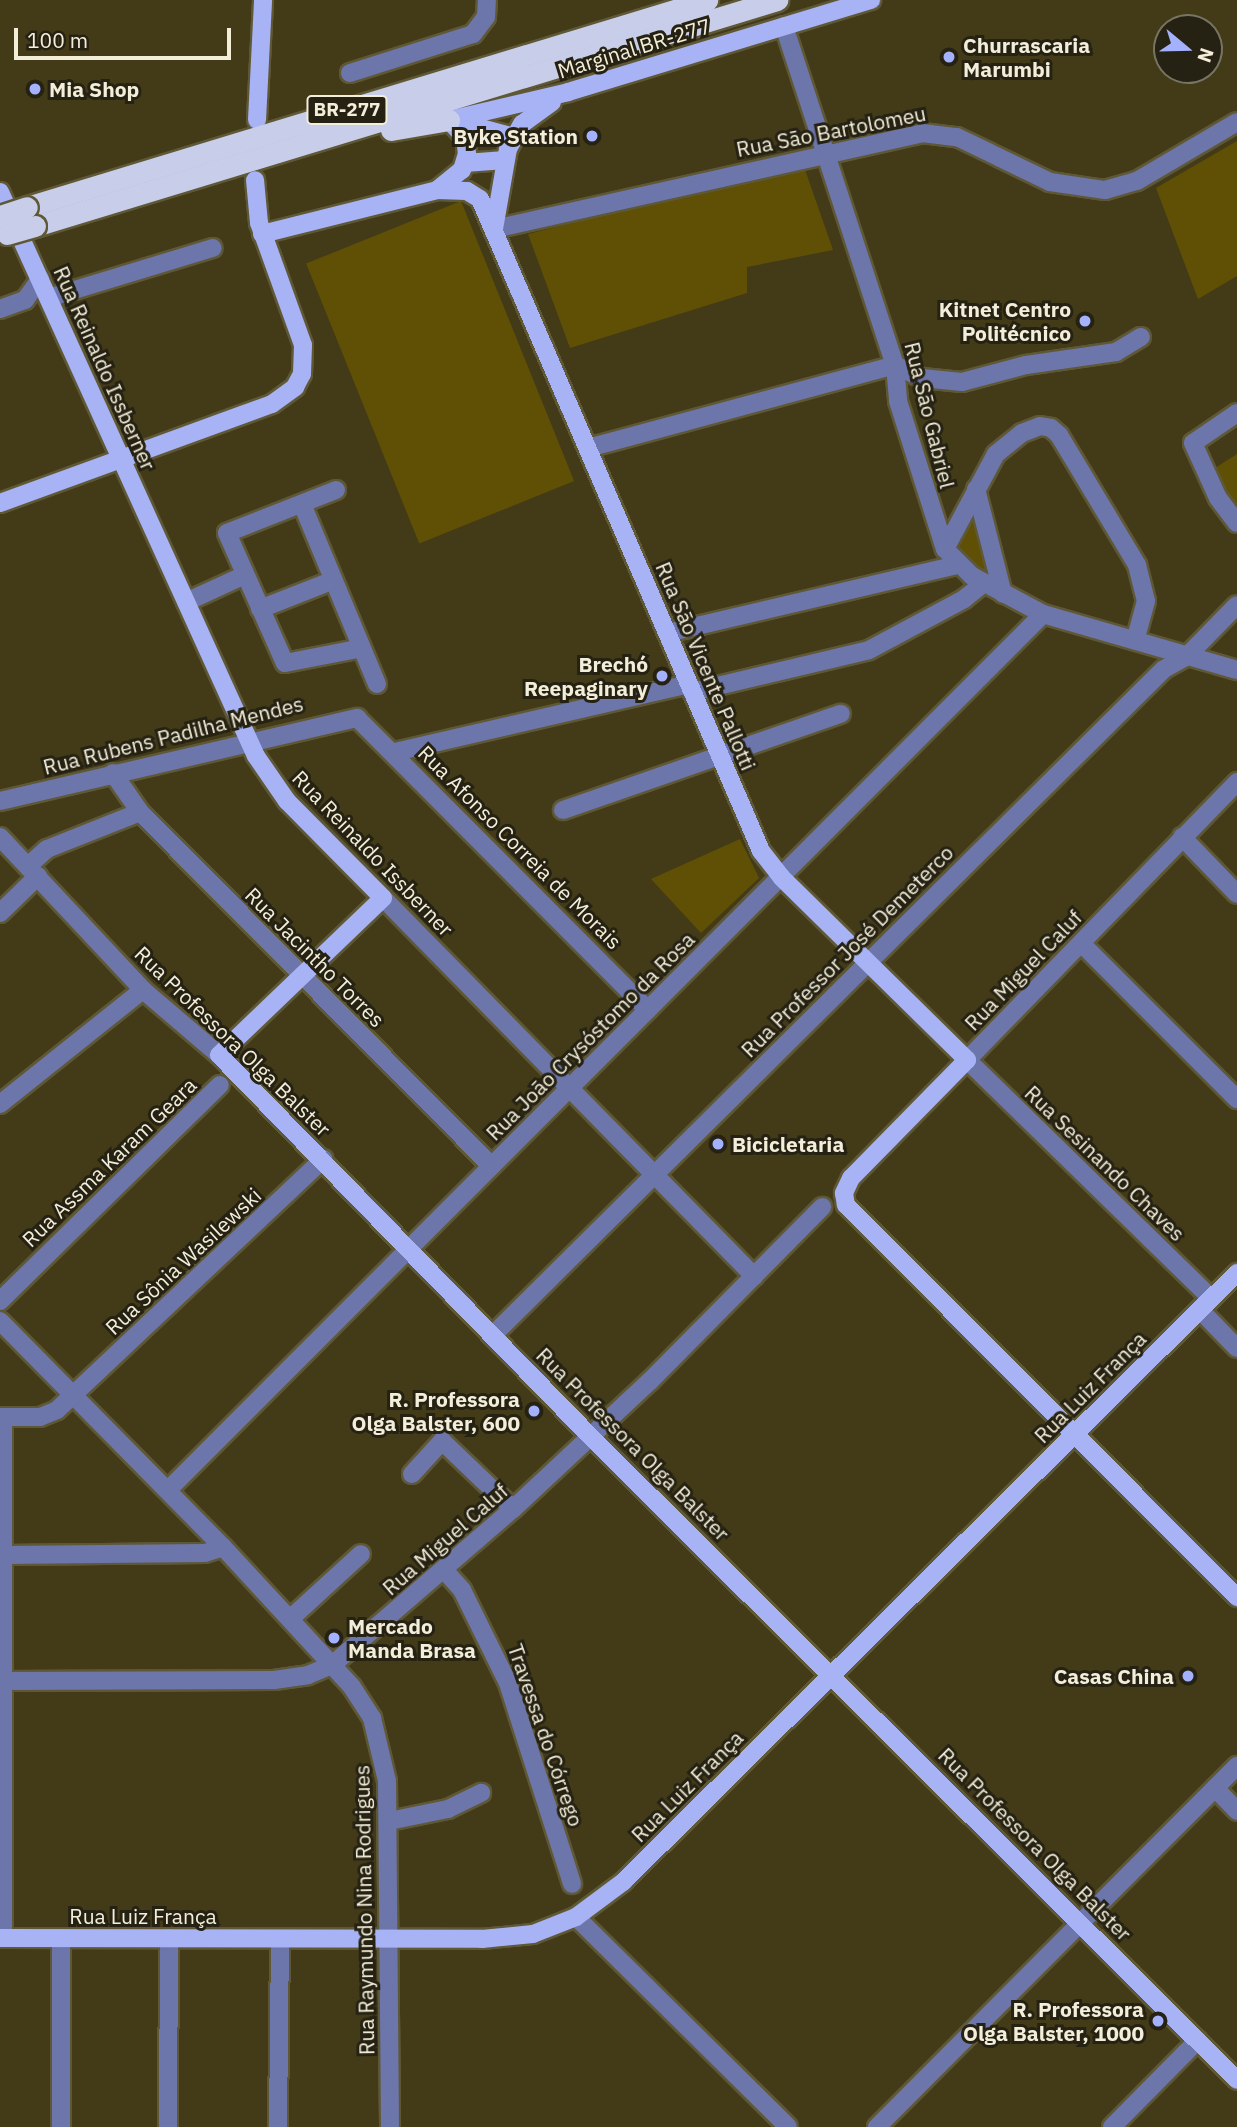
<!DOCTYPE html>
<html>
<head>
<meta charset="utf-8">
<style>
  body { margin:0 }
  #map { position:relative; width:1237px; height:2127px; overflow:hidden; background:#433b18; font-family:"IBM Plex Sans",sans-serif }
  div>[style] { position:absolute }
  .green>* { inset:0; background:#5f5005; transform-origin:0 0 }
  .roads { filter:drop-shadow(2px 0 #5f5837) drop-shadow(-2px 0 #5f5837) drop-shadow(0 2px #5f5837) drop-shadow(0 -2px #5f5837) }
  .minor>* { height:18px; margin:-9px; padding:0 9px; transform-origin:9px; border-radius:9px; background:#6c76ab }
  .major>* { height:18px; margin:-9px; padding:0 9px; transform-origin:9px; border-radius:9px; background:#a7b3f4 }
  .highway>* { height:21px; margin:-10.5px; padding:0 10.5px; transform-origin:10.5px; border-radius:10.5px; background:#c8cee9 }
  .bridges { filter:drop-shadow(2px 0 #5f5837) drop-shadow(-2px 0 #5f5837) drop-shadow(0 2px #5f5837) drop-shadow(0 -2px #5f5837) }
  .highway-bridge>* { height:21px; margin:-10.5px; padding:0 10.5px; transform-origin:10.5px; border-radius:10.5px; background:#c8cee9 }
  .dots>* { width:19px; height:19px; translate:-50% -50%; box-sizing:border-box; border:4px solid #262213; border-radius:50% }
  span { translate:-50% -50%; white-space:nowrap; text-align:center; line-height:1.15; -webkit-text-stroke:6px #262213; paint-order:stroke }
  .shield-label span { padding:2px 5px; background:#262213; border:2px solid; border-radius:5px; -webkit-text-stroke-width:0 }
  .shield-label { font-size:19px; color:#f3eeda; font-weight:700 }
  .poi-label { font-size:21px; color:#f3eeda; font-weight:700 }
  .left { translate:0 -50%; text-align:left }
  .right { translate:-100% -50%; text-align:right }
  .street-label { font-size:21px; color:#f3eeda }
  .north { position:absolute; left:1153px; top:14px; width:70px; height:70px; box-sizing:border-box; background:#262213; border:2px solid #787463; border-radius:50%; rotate:109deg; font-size:19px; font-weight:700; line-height:28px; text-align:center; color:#f3eeda }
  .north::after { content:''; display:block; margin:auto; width:24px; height:32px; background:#a4b1fc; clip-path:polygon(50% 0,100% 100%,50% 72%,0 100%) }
  .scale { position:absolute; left:14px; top:28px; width:217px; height:32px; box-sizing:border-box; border:4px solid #f3eeda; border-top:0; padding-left:9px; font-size:21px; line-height:24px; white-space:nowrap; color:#f3eeda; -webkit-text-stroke:5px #262213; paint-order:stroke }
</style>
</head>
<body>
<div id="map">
  <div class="green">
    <div style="clip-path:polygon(1237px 141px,1237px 276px,1198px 299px,1156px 188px)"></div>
    <div style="clip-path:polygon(803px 164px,833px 250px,747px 267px,747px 293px,570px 348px,528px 234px)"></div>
    <div style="left:461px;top:201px;width:302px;height:167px;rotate:68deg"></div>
    <div style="clip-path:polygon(1237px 454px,1237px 515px,1212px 470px)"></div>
    <div style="clip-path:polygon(974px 510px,992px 573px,989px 578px,972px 569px,955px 547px)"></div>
    <div style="clip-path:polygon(740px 839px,759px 878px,701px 933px,651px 879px)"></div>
  </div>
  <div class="roads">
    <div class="minor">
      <div style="left:784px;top:26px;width:357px;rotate:71.9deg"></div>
      <div style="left:895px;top:365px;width:36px;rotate:85deg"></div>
      <div style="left:898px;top:401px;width:155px;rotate:72.4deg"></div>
      <div style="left:945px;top:549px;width:38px;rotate:45deg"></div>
      <div style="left:972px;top:576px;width:81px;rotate:28.2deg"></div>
      <div style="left:1043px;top:614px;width:202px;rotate:16.1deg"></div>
      <div style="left:350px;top:73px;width:129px;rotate:-17.6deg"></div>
      <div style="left:473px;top:34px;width:21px;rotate:-53deg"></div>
      <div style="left:486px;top:17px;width:17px;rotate:-87deg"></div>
      <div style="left:494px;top:229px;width:439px;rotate:-12.6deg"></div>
      <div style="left:922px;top:133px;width:35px;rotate:7deg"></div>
      <div style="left:957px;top:137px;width:103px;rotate:25.8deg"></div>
      <div style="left:1050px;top:182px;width:56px;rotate:8.3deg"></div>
      <div style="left:1105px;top:190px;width:33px;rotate:-16deg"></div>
      <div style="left:1137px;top:181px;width:116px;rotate:-30.5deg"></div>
      <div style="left:48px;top:298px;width:172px;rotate:-16.9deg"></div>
      <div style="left:0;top:309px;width:27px;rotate:-20deg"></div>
      <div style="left:25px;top:300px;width:26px;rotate:-54deg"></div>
      <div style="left:1237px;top:413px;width:53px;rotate:145.7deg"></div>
      <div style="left:1193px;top:443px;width:60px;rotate:65.6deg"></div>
      <div style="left:1218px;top:498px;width:31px;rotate:53deg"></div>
      <div style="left:588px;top:448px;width:318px;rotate:-15.1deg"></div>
      <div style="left:895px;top:365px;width:30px;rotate:26deg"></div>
      <div style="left:922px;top:378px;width:40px;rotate:5.7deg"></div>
      <div style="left:962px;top:382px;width:66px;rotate:-14.9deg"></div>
      <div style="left:1026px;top:365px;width:91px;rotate:-8.2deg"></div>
      <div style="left:1116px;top:352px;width:29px;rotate:-31deg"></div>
      <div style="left:976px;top:489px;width:108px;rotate:75.6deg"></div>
      <div style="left:336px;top:490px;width:117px;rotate:158.5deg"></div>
      <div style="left:227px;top:533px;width:142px;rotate:66deg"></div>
      <div style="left:285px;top:663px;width:78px;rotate:-11deg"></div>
      <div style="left:302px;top:504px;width:195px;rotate:67.4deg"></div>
      <div style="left:945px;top:549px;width:108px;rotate:-61.8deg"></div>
      <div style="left:996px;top:454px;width:33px;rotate:-39deg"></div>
      <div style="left:1022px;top:433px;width:19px;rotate:-21deg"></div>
      <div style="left:1040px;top:426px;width:11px;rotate:10deg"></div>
      <div style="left:1051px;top:428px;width:11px;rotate:41deg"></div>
      <div style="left:1059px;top:435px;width:152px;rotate:59deg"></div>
      <div style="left:1137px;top:565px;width:37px;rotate:76deg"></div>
      <div style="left:1146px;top:601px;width:41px;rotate:105.4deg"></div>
      <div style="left:186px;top:602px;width:65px;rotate:-24.6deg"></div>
      <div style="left:260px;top:609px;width:79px;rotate:-21.4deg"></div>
      <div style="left:667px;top:633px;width:299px;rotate:-13.2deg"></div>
      <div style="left:692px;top:692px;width:182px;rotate:-13.3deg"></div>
      <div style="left:869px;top:650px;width:108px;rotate:-28.2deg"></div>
      <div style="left:964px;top:599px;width:26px;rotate:-39deg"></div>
      <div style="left:395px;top:752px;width:302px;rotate:-13deg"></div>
      <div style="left:113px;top:773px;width:47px;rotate:55.3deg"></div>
      <div style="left:140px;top:812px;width:499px;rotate:45.2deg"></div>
      <div style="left:0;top:801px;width:367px;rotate:-13.1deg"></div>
      <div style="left:357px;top:718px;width:412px;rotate:45.1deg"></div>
      <div style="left:563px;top:810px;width:294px;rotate:-19.1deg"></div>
      <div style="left:0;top:837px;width:209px;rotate:46.9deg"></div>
      <div style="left:143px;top:990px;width:100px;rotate:40.5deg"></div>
      <div style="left:1182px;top:837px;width:79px;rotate:46deg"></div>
      <div style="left:28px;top:866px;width:25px;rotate:-42deg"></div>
      <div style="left:47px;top:849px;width:100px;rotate:-21.7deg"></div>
      <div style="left:383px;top:898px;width:530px;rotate:45.54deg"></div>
      <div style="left:0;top:913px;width:53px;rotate:-44.2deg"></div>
      <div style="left:1081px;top:943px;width:221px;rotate:45deg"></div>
      <div style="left:0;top:1104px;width:183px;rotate:-38.6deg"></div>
      <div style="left:1211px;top:1298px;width:341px;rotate:-135.7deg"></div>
      <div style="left:967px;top:1060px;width:388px;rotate:-45.8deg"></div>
      <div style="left:0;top:1301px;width:308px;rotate:-44.5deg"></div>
      <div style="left:1200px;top:1310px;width:53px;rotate:45.8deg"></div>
      <div style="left:0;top:1321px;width:317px;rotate:45.4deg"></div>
      <div style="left:223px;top:1547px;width:190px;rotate:47.3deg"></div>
      <div style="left:352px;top:1687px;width:37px;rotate:57deg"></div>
      <div style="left:372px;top:1718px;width:65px;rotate:76.6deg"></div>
      <div style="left:387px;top:1781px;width:346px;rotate:89.5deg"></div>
      <div style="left:493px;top:1335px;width:945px;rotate:-44.79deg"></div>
      <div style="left:1164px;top:669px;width:26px;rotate:-29deg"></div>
      <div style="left:1187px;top:656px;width:71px;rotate:-45.6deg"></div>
      <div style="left:0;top:1417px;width:40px"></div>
      <div style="left:40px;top:1417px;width:18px;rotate:-22deg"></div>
      <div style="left:57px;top:1410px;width:366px;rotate:-43.3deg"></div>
      <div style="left:3px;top:1417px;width:521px;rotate:90deg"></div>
      <div style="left:412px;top:1474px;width:45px;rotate:-47.7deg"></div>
      <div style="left:442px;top:1441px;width:98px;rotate:43.8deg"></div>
      <div style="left:168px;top:1490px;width:1238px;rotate:-45.03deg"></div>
      <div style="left:4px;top:1555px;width:201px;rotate:-0.6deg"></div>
      <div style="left:205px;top:1553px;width:19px;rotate:-18deg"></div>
      <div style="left:445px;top:1571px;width:25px;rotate:48deg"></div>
      <div style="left:462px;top:1590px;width:104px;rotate:63.7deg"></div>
      <div style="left:508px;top:1683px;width:211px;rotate:72.3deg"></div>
      <div style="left:290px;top:1619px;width:96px;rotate:-42.5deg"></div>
      <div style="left:0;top:1681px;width:274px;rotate:-0.2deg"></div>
      <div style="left:274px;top:1680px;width:34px;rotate:-8deg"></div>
      <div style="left:308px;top:1675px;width:26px;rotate:-23deg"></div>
      <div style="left:332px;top:1665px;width:239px;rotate:-40.8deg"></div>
      <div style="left:513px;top:1509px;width:187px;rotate:-43.1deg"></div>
      <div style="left:650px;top:1381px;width:245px;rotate:-45.3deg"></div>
      <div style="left:1215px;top:1788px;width:32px;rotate:46deg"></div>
      <div style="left:389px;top:1821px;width:60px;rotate:-11.5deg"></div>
      <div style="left:448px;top:1809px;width:37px;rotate:-26deg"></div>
      <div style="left:576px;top:1917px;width:298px;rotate:44.7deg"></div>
      <div style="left:61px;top:2127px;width:189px;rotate:-90deg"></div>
      <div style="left:168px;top:2127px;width:189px;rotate:-89.7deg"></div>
      <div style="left:278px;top:2127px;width:188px;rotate:-89.4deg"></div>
      <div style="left:877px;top:2127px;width:510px;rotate:-45.08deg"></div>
      <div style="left:1112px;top:2127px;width:122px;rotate:-45.3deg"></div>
    </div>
    <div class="major">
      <div style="left:257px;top:120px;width:120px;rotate:-87.1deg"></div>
      <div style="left:449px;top:120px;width:122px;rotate:-13.2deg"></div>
      <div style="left:568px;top:92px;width:317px;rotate:-16.9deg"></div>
      <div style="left:455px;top:121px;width:61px;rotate:15.2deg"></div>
      <div style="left:465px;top:163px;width:40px;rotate:-4.3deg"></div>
      <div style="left:437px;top:190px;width:32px;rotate:-39deg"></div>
      <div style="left:462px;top:170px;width:17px;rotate:-73deg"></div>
      <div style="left:467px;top:154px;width:16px;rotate:-97deg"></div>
      <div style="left:465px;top:138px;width:24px;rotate:-132deg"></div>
      <div style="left:0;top:192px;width:619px;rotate:65.59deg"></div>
      <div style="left:256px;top:756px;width:55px;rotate:55.4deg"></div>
      <div style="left:287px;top:801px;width:136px;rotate:45.3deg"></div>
      <div style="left:383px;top:898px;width:227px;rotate:136.2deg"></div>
      <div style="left:219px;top:1055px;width:533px;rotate:45.76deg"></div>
      <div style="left:591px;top:1437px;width:911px;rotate:44.87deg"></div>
      <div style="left:494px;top:229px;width:81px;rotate:-80.1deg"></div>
      <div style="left:508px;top:149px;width:29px;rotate:-61deg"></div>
      <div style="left:522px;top:124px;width:37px;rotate:-36deg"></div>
      <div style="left:262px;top:234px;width:180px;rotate:-14.1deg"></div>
      <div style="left:437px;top:190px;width:30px;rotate:2deg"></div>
      <div style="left:467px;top:191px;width:15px;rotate:32deg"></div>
      <div style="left:480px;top:199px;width:710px;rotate:66.68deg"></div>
      <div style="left:761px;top:851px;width:33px;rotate:52deg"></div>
      <div style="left:781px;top:877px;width:261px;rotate:44.5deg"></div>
      <div style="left:967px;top:1060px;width:165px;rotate:134.5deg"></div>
      <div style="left:851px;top:1178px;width:17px;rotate:115deg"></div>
      <div style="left:844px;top:1193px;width:12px;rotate:81deg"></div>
      <div style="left:846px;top:1205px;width:554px;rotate:45.07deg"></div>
      <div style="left:0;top:503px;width:289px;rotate:-20deg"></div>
      <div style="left:272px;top:404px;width:29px;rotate:-36deg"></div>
      <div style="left:295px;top:387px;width:15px;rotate:-62deg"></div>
      <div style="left:302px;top:374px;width:29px;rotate:-88deg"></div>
      <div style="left:303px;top:345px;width:130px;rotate:-109.8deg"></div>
      <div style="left:259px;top:223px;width:43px;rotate:-95.3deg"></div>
      <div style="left:0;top:1938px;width:482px;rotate:0.1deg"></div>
      <div style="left:482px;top:1939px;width:51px;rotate:-5.6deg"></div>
      <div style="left:533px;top:1934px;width:46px;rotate:-21.6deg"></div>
      <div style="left:576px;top:1917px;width:59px;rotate:-36.7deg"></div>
      <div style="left:623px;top:1882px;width:865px;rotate:-44.77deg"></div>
    </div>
    <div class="highway">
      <div style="left:391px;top:130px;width:59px;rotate:-9.8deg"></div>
      <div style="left:27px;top:207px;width:711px;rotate:-16.93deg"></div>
      <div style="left:35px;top:226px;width:776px;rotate:-16.94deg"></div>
    </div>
  </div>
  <div class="bridges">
    <div class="highway-bridge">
      <div style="left:0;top:216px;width:28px;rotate:-18deg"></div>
      <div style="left:7px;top:234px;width:29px;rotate:-16deg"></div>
    </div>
  </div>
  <div class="dots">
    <div style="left:949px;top:57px;background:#a4b1fc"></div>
    <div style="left:35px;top:89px;background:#a4b1fc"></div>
    <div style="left:592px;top:136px;background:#a4b1fc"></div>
    <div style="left:1085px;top:321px;background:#a4b1fc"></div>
    <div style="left:662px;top:676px;background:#a4b1fc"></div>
    <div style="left:718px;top:1144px;background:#a4b1fc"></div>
    <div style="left:534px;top:1411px;background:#a4b1fc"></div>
    <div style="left:334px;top:1638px;background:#a4b1fc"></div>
    <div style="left:1188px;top:1676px;background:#a4b1fc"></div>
    <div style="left:1158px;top:2021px;background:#a4b1fc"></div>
  </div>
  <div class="shield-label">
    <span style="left:347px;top:110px">BR-277</span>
  </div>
  <div class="poi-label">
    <span class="left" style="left:963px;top:57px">Churrascaria<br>Marumbi</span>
    <span class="left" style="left:49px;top:89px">Mia Shop</span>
    <span class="right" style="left:578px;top:136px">Byke Station</span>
    <span class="right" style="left:1071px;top:321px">Kitnet Centro<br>Politécnico</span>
    <span class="right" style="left:648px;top:676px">Brechó<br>Reepaginary</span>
    <span class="left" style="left:732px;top:1144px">Bicicletaria</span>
    <span class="right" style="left:520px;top:1411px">R. Professora<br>Olga Balster, 600</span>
    <span class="left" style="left:348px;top:1638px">Mercado<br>Manda Brasa</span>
    <span class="right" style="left:1174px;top:1676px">Casas China</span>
    <span class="right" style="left:1144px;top:2021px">R. Professora<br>Olga Balster, 1000</span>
  </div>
  <div class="street-label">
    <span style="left:634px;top:48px;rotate:-17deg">Marginal BR-277</span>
    <span style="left:831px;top:131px;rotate:-11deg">Rua São Bartolomeu</span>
    <span style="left:105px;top:368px;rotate:66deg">Rua Reinaldo Issberner</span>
    <span style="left:930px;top:415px;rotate:76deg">Rua São Gabriel</span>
    <span style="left:706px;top:666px;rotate:67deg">Rua São Vicente Pallotti</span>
    <span style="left:173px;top:735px;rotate:-14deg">Rua Rubens Padilha Mendes</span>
    <span style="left:520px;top:847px;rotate:45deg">Rua Afonso Correia de Morais</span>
    <span style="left:373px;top:853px;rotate:46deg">Rua Reinaldo Issberner</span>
    <span style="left:847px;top:951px;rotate:-45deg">Rua Professor José Demeterco</span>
    <span style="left:315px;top:957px;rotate:45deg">Rua Jacintho Torres</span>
    <span style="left:1023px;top:970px;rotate:-46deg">Rua Miguel Caluf</span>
    <span style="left:590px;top:1036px;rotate:-45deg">Rua João Crysóstomo da Rosa</span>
    <span style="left:233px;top:1041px;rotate:44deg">Rua Professora Olga Balster</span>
    <span style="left:109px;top:1162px;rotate:-44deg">Rua Assma Karam Geara</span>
    <span style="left:1105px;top:1163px;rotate:44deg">Rua Sesinando Chaves</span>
    <span style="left:183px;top:1261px;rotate:-43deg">Rua Sônia Wasilewski</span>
    <span style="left:1090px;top:1387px;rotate:-45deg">Rua Luiz França</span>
    <span style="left:633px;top:1444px;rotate:45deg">Rua Professora Olga Balster</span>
    <span style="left:445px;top:1539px;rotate:-41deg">Rua Miguel Caluf</span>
    <span style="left:546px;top:1735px;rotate:71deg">Travessa do Córrego</span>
    <span style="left:687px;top:1786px;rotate:-45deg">Rua Luiz França</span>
    <span style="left:1035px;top:1844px;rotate:45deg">Rua Professora Olga Balster</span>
    <span style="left:364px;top:1910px;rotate:-91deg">Rua Raymundo Nina Rodrigues</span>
    <span style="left:143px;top:1916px">Rua Luiz França</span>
  </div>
  <div class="north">N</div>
  <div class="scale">100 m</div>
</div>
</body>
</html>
